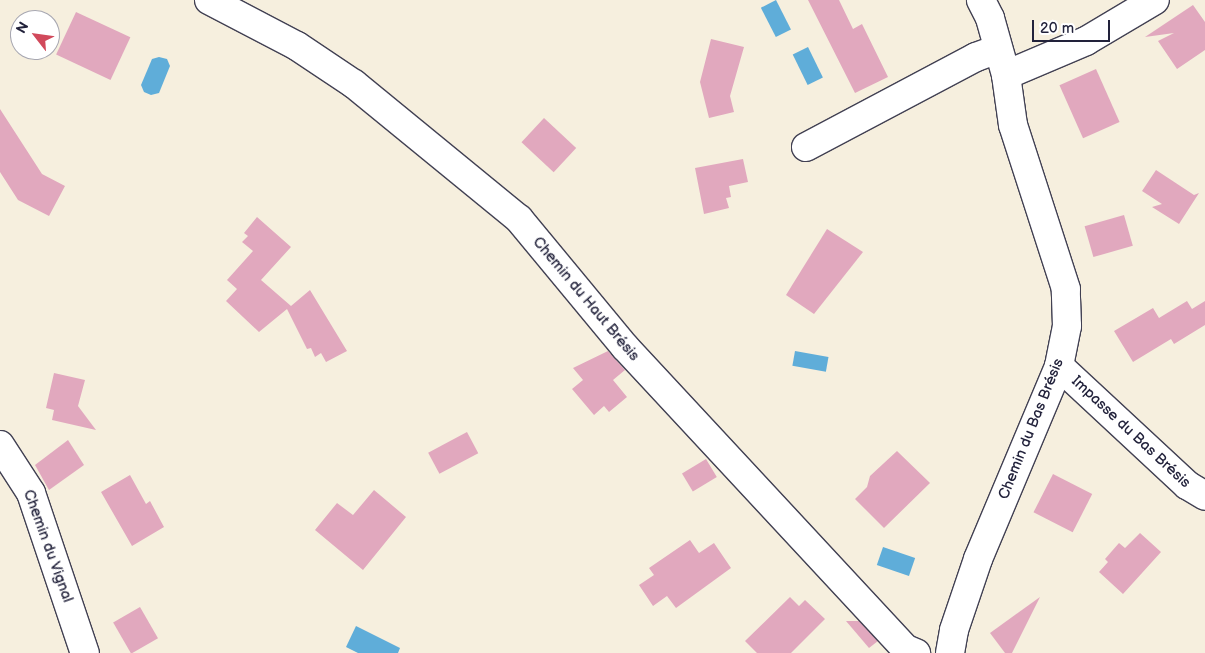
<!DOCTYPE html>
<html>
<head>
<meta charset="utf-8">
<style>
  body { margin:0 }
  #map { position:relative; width:1205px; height:653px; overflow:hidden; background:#f6efde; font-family:"Balsamiq Sans",sans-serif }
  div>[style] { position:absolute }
  .water>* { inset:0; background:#5fadd9; transform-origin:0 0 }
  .building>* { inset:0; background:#e1a8be; transform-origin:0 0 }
  .roads { filter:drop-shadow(1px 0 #424153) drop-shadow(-1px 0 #424153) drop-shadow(0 1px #424153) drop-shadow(0 -1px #424153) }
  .minor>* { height:28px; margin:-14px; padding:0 14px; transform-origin:14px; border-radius:14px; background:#fff }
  span { translate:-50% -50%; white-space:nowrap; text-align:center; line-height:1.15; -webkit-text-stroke:5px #fff; paint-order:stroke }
  .street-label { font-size:15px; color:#22223b }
  .north { position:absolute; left:10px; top:10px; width:50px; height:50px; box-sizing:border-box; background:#fff; border:1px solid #a7a7b1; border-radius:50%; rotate:300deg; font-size:14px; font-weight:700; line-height:20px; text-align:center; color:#22223b }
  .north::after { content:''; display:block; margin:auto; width:18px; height:22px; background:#d1495b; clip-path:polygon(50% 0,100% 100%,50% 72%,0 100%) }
  .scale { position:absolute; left:1032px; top:20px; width:78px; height:22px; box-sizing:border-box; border:2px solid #22223b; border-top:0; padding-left:6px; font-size:15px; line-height:18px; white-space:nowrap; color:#22223b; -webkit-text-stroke:4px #fff; paint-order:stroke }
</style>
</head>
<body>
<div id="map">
  <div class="water">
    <div style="left:776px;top:0;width:33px;height:17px;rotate:63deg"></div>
    <div style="left:808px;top:47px;width:34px;height:17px;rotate:64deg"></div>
    <div style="clip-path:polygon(159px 57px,167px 59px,170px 66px,159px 93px,151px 95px,144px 92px,141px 85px,152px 59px)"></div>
    <div style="left:795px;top:351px;width:34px;height:15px;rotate:10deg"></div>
    <div style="left:883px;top:547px;width:34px;height:19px;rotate:19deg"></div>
    <div style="clip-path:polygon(356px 626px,400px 648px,398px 653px,358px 653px,346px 647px)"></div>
  </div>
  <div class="building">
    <div style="clip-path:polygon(808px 0,839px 0,853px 29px,862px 24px,888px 77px,855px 93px)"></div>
    <div style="clip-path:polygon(1193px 5px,1205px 22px,1205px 50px,1177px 69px,1158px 41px,1174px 33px,1145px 37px)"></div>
    <div style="left:76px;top:12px;width:60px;height:47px;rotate:25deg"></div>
    <div style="clip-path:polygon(711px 39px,744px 47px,730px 96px,734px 112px,709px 118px,700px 82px)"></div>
    <div style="left:1096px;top:69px;width:58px;height:40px;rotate:66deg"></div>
    <div style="clip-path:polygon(0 109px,42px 174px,65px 186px,49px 216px,18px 200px,0 172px)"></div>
    <div style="left:544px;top:118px;width:44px;height:33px;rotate:43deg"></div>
    <div style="clip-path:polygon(743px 159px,748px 182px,729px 186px,731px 197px,726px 198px,729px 208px,704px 214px,695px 168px)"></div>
    <div style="clip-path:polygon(1156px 170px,1194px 195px,1199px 193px,1179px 224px,1152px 207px,1162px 204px,1142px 191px)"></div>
    <div style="left:1124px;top:215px;width:32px;height:41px;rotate:74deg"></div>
    <div style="clip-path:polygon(257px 217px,291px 247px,261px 280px,291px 306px,310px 290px,347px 351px,326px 362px,321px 353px,315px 357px,311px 348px,307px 349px,287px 309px,259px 332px,226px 301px,237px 289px,227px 280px,253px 251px,242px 242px,248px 236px,244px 233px)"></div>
    <div style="clip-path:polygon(827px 229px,863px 252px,814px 314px,786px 295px)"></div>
    <div style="clip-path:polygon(1187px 301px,1192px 309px,1205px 301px,1205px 325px,1174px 344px,1171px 339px,1133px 362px,1114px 331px,1153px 308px,1159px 318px)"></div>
    <div style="clip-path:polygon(608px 351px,625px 370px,613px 380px,627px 397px,609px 412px,604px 406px,594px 415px,572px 389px,583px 380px,573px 368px)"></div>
    <div style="clip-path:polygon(54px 373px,85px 380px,78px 406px,96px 430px,52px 420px,54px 410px,46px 408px)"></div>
    <div style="left:467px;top:432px;width:24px;height:44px;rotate:62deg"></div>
    <div style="clip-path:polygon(68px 440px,84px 465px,49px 490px,35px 465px)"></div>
    <div style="clip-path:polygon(897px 451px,930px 483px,884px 528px,855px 499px,867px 487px,870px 476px)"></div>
    <div style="left:706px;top:459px;width:21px;height:28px;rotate:59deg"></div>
    <div style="left:1053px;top:474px;width:44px;height:43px;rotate:27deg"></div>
    <div style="clip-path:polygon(130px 475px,146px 504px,150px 501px,164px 527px,132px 546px,101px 492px)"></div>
    <div style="clip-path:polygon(374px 490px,406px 517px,363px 570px,315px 530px,337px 503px,353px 515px)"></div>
    <div style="clip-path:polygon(1140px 533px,1161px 552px,1123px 594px,1099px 572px,1108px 562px,1105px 559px,1119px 543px,1125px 548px)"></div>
    <div style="clip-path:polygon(690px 540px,699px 553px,714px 543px,731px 568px,676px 608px,667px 596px,653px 606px,639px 585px,654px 575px,649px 568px)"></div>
    <div style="clip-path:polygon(790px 597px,799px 606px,805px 600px,825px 619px,791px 653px,757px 653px,745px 641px)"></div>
    <div style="clip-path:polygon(1040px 597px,1012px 653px,1005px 653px,990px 633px)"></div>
    <div style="left:140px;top:607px;width:36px;height:31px;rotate:60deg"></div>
    <div style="clip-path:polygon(846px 621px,859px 621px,878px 641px,869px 648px)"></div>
  </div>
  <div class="roads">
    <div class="minor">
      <div style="left:209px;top:0;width:99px;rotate:27.6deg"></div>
      <div style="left:297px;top:46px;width:69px;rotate:33.7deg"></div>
      <div style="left:354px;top:84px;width:213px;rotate:39.3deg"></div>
      <div style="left:519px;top:219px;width:166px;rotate:50.4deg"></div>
      <div style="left:625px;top:347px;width:413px;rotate:47.1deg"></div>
      <div style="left:906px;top:649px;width:11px;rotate:22deg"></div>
      <div style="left:1006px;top:75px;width:87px;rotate:-23deg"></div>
      <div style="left:1086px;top:41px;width:80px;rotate:-30.7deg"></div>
      <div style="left:806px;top:147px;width:192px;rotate:-27.9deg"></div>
      <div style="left:976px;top:57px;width:23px;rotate:-20deg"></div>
      <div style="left:1059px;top:366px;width:175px;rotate:42.9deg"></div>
      <div style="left:1187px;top:485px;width:21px;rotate:31deg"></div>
      <div style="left:0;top:445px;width:57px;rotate:57.1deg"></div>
      <div style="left:31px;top:493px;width:169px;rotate:71.4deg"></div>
      <div style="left:950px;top:653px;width:23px;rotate:-80deg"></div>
      <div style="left:954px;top:630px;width:75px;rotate:-71.3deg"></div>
      <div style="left:978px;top:559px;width:209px;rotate:-67.2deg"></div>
      <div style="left:1059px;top:366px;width:41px;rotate:-78.7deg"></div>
      <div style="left:1067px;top:326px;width:37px;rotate:-92deg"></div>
      <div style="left:1066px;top:289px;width:172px;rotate:-107.9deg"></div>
      <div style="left:1013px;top:125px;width:50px;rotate:-98deg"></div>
      <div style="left:1006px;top:75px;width:59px;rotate:-105.7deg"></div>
      <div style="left:990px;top:18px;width:20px;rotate:-117deg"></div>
    </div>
  </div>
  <div class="street-label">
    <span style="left:586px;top:299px;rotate:50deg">Chemin du Haut Brésis</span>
    <span style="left:1031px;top:429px;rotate:-68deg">Chemin du Bas Brésis</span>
    <span style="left:1131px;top:432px;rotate:43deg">Impasse du Bas Brésis</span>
    <span style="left:48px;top:546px;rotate:70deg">Chemin du Vignal</span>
  </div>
  <div class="north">N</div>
  <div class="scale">20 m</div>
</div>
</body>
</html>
